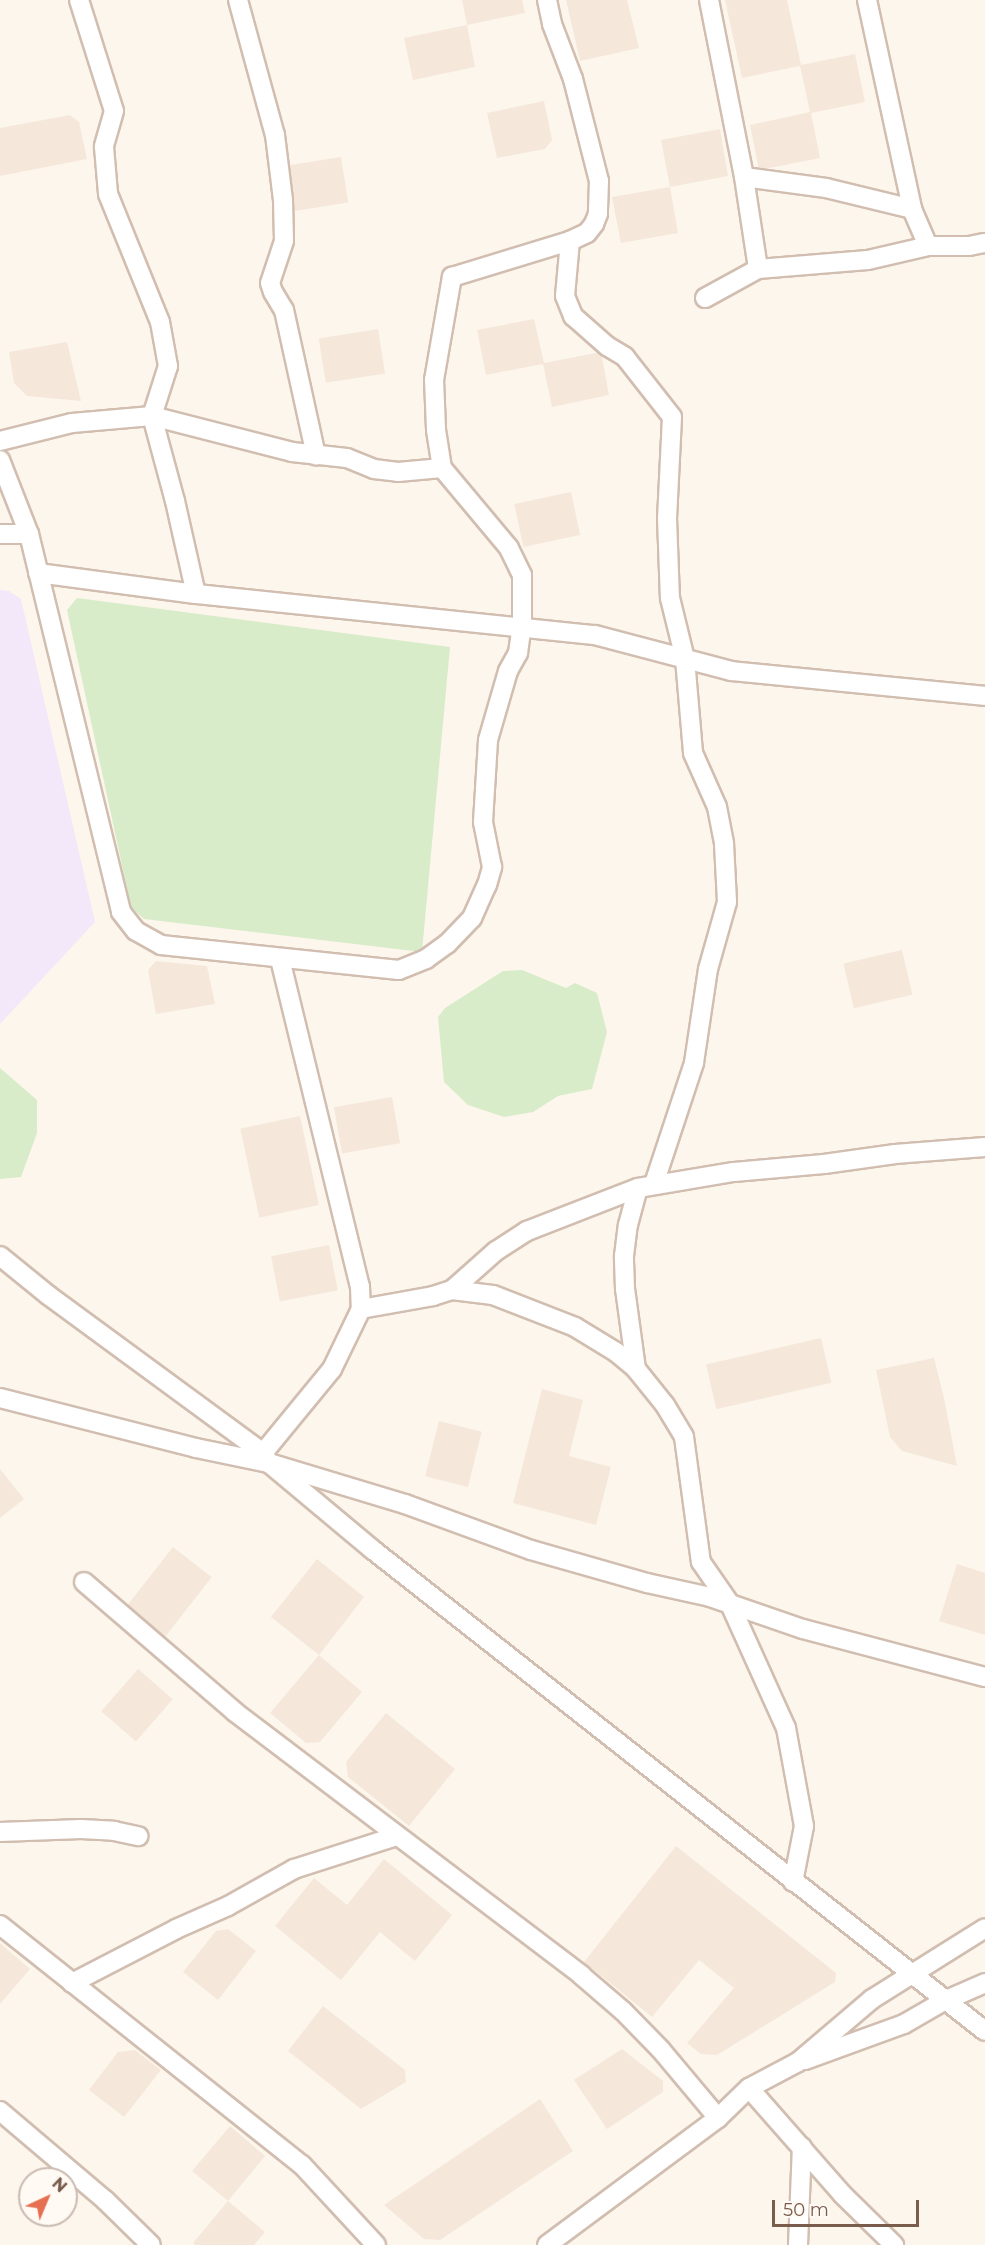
<!DOCTYPE html>
<html>
<head>
<meta charset="utf-8">
<style>
  body { margin:0 }
  #map { position:relative; width:985px; height:2245px; overflow:hidden; background:#fdf6ec; font-family:Montserrat,sans-serif }
  div>[style] { position:absolute }
  .residential>* { inset:0; background:#f5e8da; transform-origin:0 0 }
  .education>* { inset:0; background:#f3e8fa }
  .green>* { inset:0; background:#d8ecc9 }
  .roads { filter:drop-shadow(2px 0 #d1beb0) drop-shadow(-2px 0 #d1beb0) drop-shadow(0 2px #d1beb0) drop-shadow(0 -2px #d1beb0) }
  .street>* { height:18px; margin:-9px; padding:0 9px; transform-origin:9px; border-radius:9px; background:#fff }
  span { translate:-50% -50%; white-space:nowrap; text-align:center; line-height:1.15; -webkit-text-stroke:4.5px #fffaf3; paint-order:stroke }
  .north { position:absolute; left:18px; top:2167px; width:60px; height:60px; box-sizing:border-box; background:#fffaf3; border:2px solid #cabbb1; border-radius:50%; rotate:44deg; font-size:16px; font-weight:700; line-height:24px; text-align:center; color:#7a5c4d }
  .north::after { content:''; display:block; margin:auto; width:21px; height:27px; background:#e76f51; clip-path:polygon(50% 0,100% 100%,50% 72%,0 100%) }
  .scale { position:absolute; left:772px; top:2200px; width:147px; height:27px; box-sizing:border-box; border:3px solid #7a5c4d; border-top:0; padding-left:8px; font-size:18px; line-height:21px; white-space:nowrap; color:#7a5c4d; -webkit-text-stroke:4px #fffaf3; paint-order:stroke }
</style>
</head>
<body>
<div id="map">
  <div class="residential">
    <div style="clip-path:polygon(462px 0,522px 0,525px 13px,467px 25px,475px 67px,413px 80px,404px 38px,467px 25px)"></div>
    <div style="clip-path:polygon(566px 0,627px 0,639px 48px,580px 61px)"></div>
    <div style="clip-path:polygon(725px 0,787px 0,801px 65px,855px 54px,865px 102px,811px 113px,820px 158px,759px 170px,750px 125px,810px 112px,800px 66px,742px 78px)"></div>
    <div style="clip-path:polygon(544px 101px,552px 140px,545px 149px,497px 158px,487px 113px)"></div>
    <div style="clip-path:polygon(70px 115px,79px 122px,87px 159px,0 176px,0 128px)"></div>
    <div style="clip-path:polygon(720px 129px,728px 176px,670px 187px,678px 233px,621px 243px,612px 197px,670px 187px,661px 140px)"></div>
    <div style="left:341px;top:157px;width:46px;height:59px;rotate:81deg"></div>
    <div style="clip-path:polygon(534px 319px,544px 363px,601px 352px,609px 395px,552px 407px,543px 364px,486px 375px,477px 330px)"></div>
    <div style="left:378px;top:329px;width:45px;height:60px;rotate:81deg"></div>
    <div style="clip-path:polygon(67px 342px,81px 401px,27px 396px,14px 383px,9px 352px)"></div>
    <div style="left:571px;top:492px;width:44px;height:58px;rotate:78deg"></div>
    <div style="left:902px;top:950px;width:46px;height:60px;rotate:77deg"></div>
    <div style="clip-path:polygon(156px 961px,207px 966px,215px 1004px,156px 1014px,148px 970px)"></div>
    <div style="left:392px;top:1097px;width:47px;height:59px;rotate:80deg"></div>
    <div style="left:300px;top:1116px;width:91px;height:61px;rotate:78deg"></div>
    <div style="left:329px;top:1245px;width:46px;height:59px;rotate:79deg"></div>
    <div style="left:821px;top:1338px;width:46px;height:118px;rotate:77deg"></div>
    <div style="clip-path:polygon(934px 1358px,944px 1398px,957px 1466px,902px 1451px,890px 1437px,876px 1370px)"></div>
    <div style="clip-path:polygon(542px 1389px,583px 1400px,569px 1456px,611px 1467px,596px 1525px,513px 1503px)"></div>
    <div style="left:439px;top:1421px;width:44px;height:57px;rotate:14deg"></div>
    <div style="clip-path:polygon(0 1469px,24px 1499px,0 1518px)"></div>
    <div style="left:173px;top:1547px;width:49px;height:75px;rotate:38deg"></div>
    <div style="clip-path:polygon(317px 1559px,364px 1597px,319px 1655px,362px 1692px,320px 1742px,306px 1743px,270px 1713px,319px 1655px,271px 1617px)"></div>
    <div style="clip-path:polygon(957px 1564px,985px 1573px,985px 1635px,939px 1621px)"></div>
    <div style="left:138px;top:1669px;width:46px;height:56px;rotate:41deg"></div>
    <div style="clip-path:polygon(386px 1713px,455px 1769px,409px 1826px,348px 1777px,346px 1762px)"></div>
    <div style="clip-path:polygon(676px 1846px,836px 1973px,835px 1982px,717px 2055px,701px 2054px,687px 2043px,734px 1988px,699px 1960px,652px 2017px,584px 1962px)"></div>
    <div style="clip-path:polygon(384px 1859px,452px 1915px,415px 1961px,380px 1932px,341px 1980px,275px 1926px,314px 1878px,347px 1905px)"></div>
    <div style="clip-path:polygon(228px 1929px,256px 1951px,218px 2000px,183px 1972px,216px 1931px)"></div>
    <div style="clip-path:polygon(0 1943px,30px 1969px,0 2004px)"></div>
    <div style="clip-path:polygon(323px 2006px,405px 2070px,406px 2082px,361px 2109px,288px 2051px)"></div>
    <div style="clip-path:polygon(622px 2049px,663px 2081px,663px 2092px,607px 2129px,574px 2080px)"></div>
    <div style="clip-path:polygon(135px 2050px,161px 2070px,124px 2117px,89px 2090px,118px 2052px)"></div>
    <div style="clip-path:polygon(540px 2099px,573px 2151px,440px 2240px,424px 2239px,384px 2205px)"></div>
    <div style="clip-path:polygon(230px 2126px,265px 2156px,228px 2201px,265px 2232px,254px 2245px,195px 2245px,193px 2243px,228px 2201px,192px 2171px)"></div>
  </div>
  <div class="education">
    <div style="clip-path:polygon(0 590px,9px 591px,21px 599px,95px 922px,0 1024px)"></div>
  </div>
  <div class="green">
    <div style="clip-path:polygon(77px 598px,450px 647px,422px 952px,144px 919px,131px 907px,67px 610px)"></div>
    <div style="clip-path:polygon(522px 970px,566px 988px,575px 983px,597px 993px,607px 1032px,592px 1089px,558px 1096px,533px 1112px,504px 1117px,468px 1105px,444px 1082px,438px 1017px,445px 1008px,503px 971px)"></div>
    <div style="clip-path:polygon(0 1068px,37px 1100px,37px 1133px,21px 1177px,0 1179px)"></div>
  </div>
  <div class="roads">
    <div class="street">
      <div style="left:79px;top:0;width:116px;rotate:72.5deg"></div>
      <div style="left:114px;top:111px;width:37px;rotate:106deg"></div>
      <div style="left:104px;top:147px;width:47px;rotate:85.1deg"></div>
      <div style="left:108px;top:194px;width:138px;rotate:67.9deg"></div>
      <div style="left:160px;top:322px;width:45px;rotate:79.7deg"></div>
      <div style="left:168px;top:366px;width:52px;rotate:107.7deg"></div>
      <div style="left:152px;top:416px;width:88px;rotate:74.9deg"></div>
      <div style="left:175px;top:501px;width:95px;rotate:77.3deg"></div>
      <div style="left:238px;top:0;width:140px;rotate:74.7deg"></div>
      <div style="left:275px;top:135px;width:65px;rotate:83deg"></div>
      <div style="left:283px;top:200px;width:41px;rotate:88.6deg"></div>
      <div style="left:284px;top:241px;width:44px;rotate:108.4deg"></div>
      <div style="left:270px;top:283px;width:9px;rotate:72deg"></div>
      <div style="left:273px;top:292px;width:21px;rotate:59deg"></div>
      <div style="left:284px;top:310px;width:149px;rotate:77.6deg"></div>
      <div style="left:547px;top:0;width:25px;rotate:78deg"></div>
      <div style="left:552px;top:24px;width:59px;rotate:69.1deg"></div>
      <div style="left:573px;top:79px;width:105px;rotate:75.7deg"></div>
      <div style="left:599px;top:181px;width:33px;rotate:92deg"></div>
      <div style="left:598px;top:214px;width:11px;rotate:112deg"></div>
      <div style="left:594px;top:224px;width:11px;rotate:128deg"></div>
      <div style="left:587px;top:233px;width:19px;rotate:155deg"></div>
      <div style="left:570px;top:241px;width:55px;rotate:95.2deg"></div>
      <div style="left:565px;top:296px;width:22px;rotate:68deg"></div>
      <div style="left:573px;top:316px;width:45px;rotate:41.4deg"></div>
      <div style="left:607px;top:346px;width:21px;rotate:31deg"></div>
      <div style="left:625px;top:357px;width:76px;rotate:51.9deg"></div>
      <div style="left:672px;top:417px;width:101px;rotate:92.8deg"></div>
      <div style="left:667px;top:518px;width:80px;rotate:87.9deg"></div>
      <div style="left:670px;top:598px;width:63px;rotate:76.2deg"></div>
      <div style="left:685px;top:659px;width:94px;rotate:85.1deg"></div>
      <div style="left:693px;top:753px;width:59px;rotate:66deg"></div>
      <div style="left:717px;top:807px;width:38px;rotate:79deg"></div>
      <div style="left:724px;top:844px;width:58px;rotate:87deg"></div>
      <div style="left:727px;top:902px;width:70px;rotate:105.8deg"></div>
      <div style="left:708px;top:969px;width:95px;rotate:98.5deg"></div>
      <div style="left:694px;top:1063px;width:127px;rotate:108.3deg"></div>
      <div style="left:709px;top:0;width:180px;rotate:78.8deg"></div>
      <div style="left:744px;top:177px;width:93px;rotate:81.3deg"></div>
      <div style="left:867px;top:0;width:214px;rotate:77.8deg"></div>
      <div style="left:912px;top:209px;width:40px;rotate:66.6deg"></div>
      <div style="left:928px;top:246px;width:41px"></div>
      <div style="left:969px;top:246px;width:16px;rotate:-11deg"></div>
      <div style="left:744px;top:177px;width:83px;rotate:7.6deg"></div>
      <div style="left:826px;top:188px;width:89px;rotate:13.7deg"></div>
      <div style="left:705px;top:298px;width:60px;rotate:-28.7deg"></div>
      <div style="left:758px;top:269px;width:110px;rotate:-4.7deg"></div>
      <div style="left:868px;top:260px;width:62px;rotate:-13.1deg"></div>
      <div style="left:0;top:441px;width:74px;rotate:-14deg"></div>
      <div style="left:72px;top:423px;width:80px;rotate:-5deg"></div>
      <div style="left:152px;top:416px;width:145px;rotate:14.4deg"></div>
      <div style="left:292px;top:452px;width:55px;rotate:6.2deg"></div>
      <div style="left:347px;top:458px;width:29px;rotate:22deg"></div>
      <div style="left:374px;top:469px;width:24px;rotate:7deg"></div>
      <div style="left:398px;top:472px;width:44px;rotate:-5.2deg"></div>
      <div style="left:0;top:460px;width:79px;rotate:68.6deg"></div>
      <div style="left:29px;top:534px;width:389px;rotate:76.3deg"></div>
      <div style="left:121px;top:912px;width:24px;rotate:52deg"></div>
      <div style="left:136px;top:931px;width:29px;rotate:29deg"></div>
      <div style="left:161px;top:945px;width:239px;rotate:6deg"></div>
      <div style="left:399px;top:970px;width:29px;rotate:-22deg"></div>
      <div style="left:426px;top:959px;width:26px;rotate:-36deg"></div>
      <div style="left:447px;top:944px;width:36px;rotate:-46deg"></div>
      <div style="left:472px;top:918px;width:36px;rotate:-66deg"></div>
      <div style="left:487px;top:885px;width:19px;rotate:-74deg"></div>
      <div style="left:492px;top:867px;width:46px;rotate:-101.3deg"></div>
      <div style="left:483px;top:822px;width:82px;rotate:-86.5deg"></div>
      <div style="left:488px;top:740px;width:72px;rotate:-73.8deg"></div>
      <div style="left:508px;top:671px;width:21px;rotate:-61deg"></div>
      <div style="left:518px;top:653px;width:27px;rotate:-82deg"></div>
      <div style="left:522px;top:626px;width:51px;rotate:-90deg"></div>
      <div style="left:522px;top:575px;width:30px;rotate:-116deg"></div>
      <div style="left:509px;top:548px;width:104px;rotate:-129.9deg"></div>
      <div style="left:442px;top:468px;width:39px;rotate:-99deg"></div>
      <div style="left:436px;top:429px;width:49px;rotate:-92.3deg"></div>
      <div style="left:434px;top:380px;width:105px;rotate:-80.1deg"></div>
      <div style="left:452px;top:277px;width:123px;rotate:-17deg"></div>
      <div style="left:0;top:534px;width:29px"></div>
      <div style="left:38px;top:573px;width:159px;rotate:7.6deg"></div>
      <div style="left:196px;top:594px;width:401px;rotate:5.9deg"></div>
      <div style="left:595px;top:635px;width:141px;rotate:14.8deg"></div>
      <div style="left:731px;top:671px;width:255px;rotate:5.6deg"></div>
      <div style="left:280px;top:959px;width:337px;rotate:76.3deg"></div>
      <div style="left:360px;top:1286px;width:23px;rotate:88deg"></div>
      <div style="left:361px;top:1309px;width:67px;rotate:115.8deg"></div>
      <div style="left:332px;top:1369px;width:109px;rotate:129.4deg"></div>
      <div style="left:263px;top:1453px;width:12px;rotate:59deg"></div>
      <div style="left:269px;top:1463px;width:136px;rotate:39.9deg"></div>
      <div style="left:373px;top:1550px;width:778px;rotate:38.17deg"></div>
      <div style="left:0;top:1256px;width:62px;rotate:39.1deg"></div>
      <div style="left:48px;top:1295px;width:267px;rotate:36.3deg"></div>
      <div style="left:452px;top:1290px;width:41px;rotate:7deg"></div>
      <div style="left:493px;top:1295px;width:88px;rotate:21.3deg"></div>
      <div style="left:575px;top:1327px;width:48px;rotate:31.4deg"></div>
      <div style="left:616px;top:1352px;width:26px;rotate:40deg"></div>
      <div style="left:636px;top:1369px;width:46px;rotate:51.1deg"></div>
      <div style="left:665px;top:1405px;width:37px;rotate:59deg"></div>
      <div style="left:684px;top:1437px;width:126px;rotate:82.3deg"></div>
      <div style="left:701px;top:1562px;width:51px;rotate:55.4deg"></div>
      <div style="left:730px;top:1604px;width:136px;rotate:65.7deg"></div>
      <div style="left:786px;top:1728px;width:100px;rotate:79.6deg"></div>
      <div style="left:804px;top:1826px;width:57px;rotate:101.1deg"></div>
      <div style="left:361px;top:1309px;width:73px;rotate:-10.2deg"></div>
      <div style="left:433px;top:1296px;width:20px;rotate:-18deg"></div>
      <div style="left:452px;top:1290px;width:59px;rotate:-41.6deg"></div>
      <div style="left:496px;top:1251px;width:37px;rotate:-33deg"></div>
      <div style="left:527px;top:1231px;width:119px;rotate:-21.2deg"></div>
      <div style="left:638px;top:1188px;width:97px;rotate:-9.5deg"></div>
      <div style="left:734px;top:1172px;width:90px;rotate:-5.1deg"></div>
      <div style="left:824px;top:1164px;width:72px;rotate:-8deg"></div>
      <div style="left:895px;top:1154px;width:90px;rotate:-4.4deg"></div>
      <div style="left:636px;top:1369px;width:81px;rotate:-97.8deg"></div>
      <div style="left:625px;top:1289px;width:33px;rotate:-92deg"></div>
      <div style="left:624px;top:1256px;width:31px;rotate:-83deg"></div>
      <div style="left:628px;top:1225px;width:38px;rotate:-75deg"></div>
      <div style="left:0;top:1398px;width:202px;rotate:14.3deg"></div>
      <div style="left:196px;top:1448px;width:75px;rotate:11.6deg"></div>
      <div style="left:269px;top:1463px;width:142px;rotate:16.8deg"></div>
      <div style="left:405px;top:1504px;width:134px;rotate:20.1deg"></div>
      <div style="left:531px;top:1550px;width:121px;rotate:15.9deg"></div>
      <div style="left:647px;top:1583px;width:65px;rotate:12.5deg"></div>
      <div style="left:710px;top:1597px;width:98px;rotate:19deg"></div>
      <div style="left:803px;top:1629px;width:188px;rotate:14.8deg"></div>
      <div style="left:84px;top:1582px;width:199px;rotate:40.7deg"></div>
      <div style="left:235px;top:1712px;width:435px;rotate:37.2deg"></div>
      <div style="left:581px;top:1975px;width:55px;rotate:40.6deg"></div>
      <div style="left:623px;top:2011px;width:54px;rotate:45.7deg"></div>
      <div style="left:661px;top:2050px;width:89px;rotate:50deg"></div>
      <div style="left:0;top:1832px;width:81px;rotate:-2.1deg"></div>
      <div style="left:81px;top:1829px;width:33px;rotate:3deg"></div>
      <div style="left:114px;top:1831px;width:25px;rotate:12deg"></div>
      <div style="left:0;top:1925px;width:386px;rotate:38.5deg"></div>
      <div style="left:302px;top:2165px;width:109px;rotate:47.2deg"></div>
      <div style="left:72px;top:1983px;width:117px;rotate:-27.4deg"></div>
      <div style="left:176px;top:1929px;width:57px;rotate:-23.9deg"></div>
      <div style="left:228px;top:1906px;width:76px;rotate:-29.3deg"></div>
      <div style="left:294px;top:1869px;width:108px;rotate:-17.8deg"></div>
      <div style="left:805px;top:2060px;width:105px;rotate:-20deg"></div>
      <div style="left:904px;top:2024px;width:46px;rotate:-29.9deg"></div>
      <div style="left:944px;top:2001px;width:45px;rotate:-23.7deg"></div>
      <div style="left:749px;top:2088px;width:141px;rotate:48.7deg"></div>
      <div style="left:842px;top:2194px;width:73px;rotate:44.4deg"></div>
      <div style="left:0;top:2111px;width:138px;rotate:40.3deg"></div>
      <div style="left:105px;top:2200px;width:64px;rotate:44.4deg"></div>
      <div style="left:547px;top:2245px;width:213px;rotate:-36.6deg"></div>
      <div style="left:718px;top:2118px;width:43px;rotate:-44.1deg"></div>
      <div style="left:749px;top:2088px;width:55px;rotate:-28deg"></div>
      <div style="left:798px;top:2062px;width:97px;rotate:-40.4deg"></div>
      <div style="left:872px;top:1999px;width:133px;rotate:-32.1deg"></div>
      <div style="left:798px;top:2245px;width:98px;rotate:-87.7deg"></div>
    </div>
  </div>
  <div class="north">N</div>
  <div class="scale">50 m</div>
</div>
</body>
</html>
